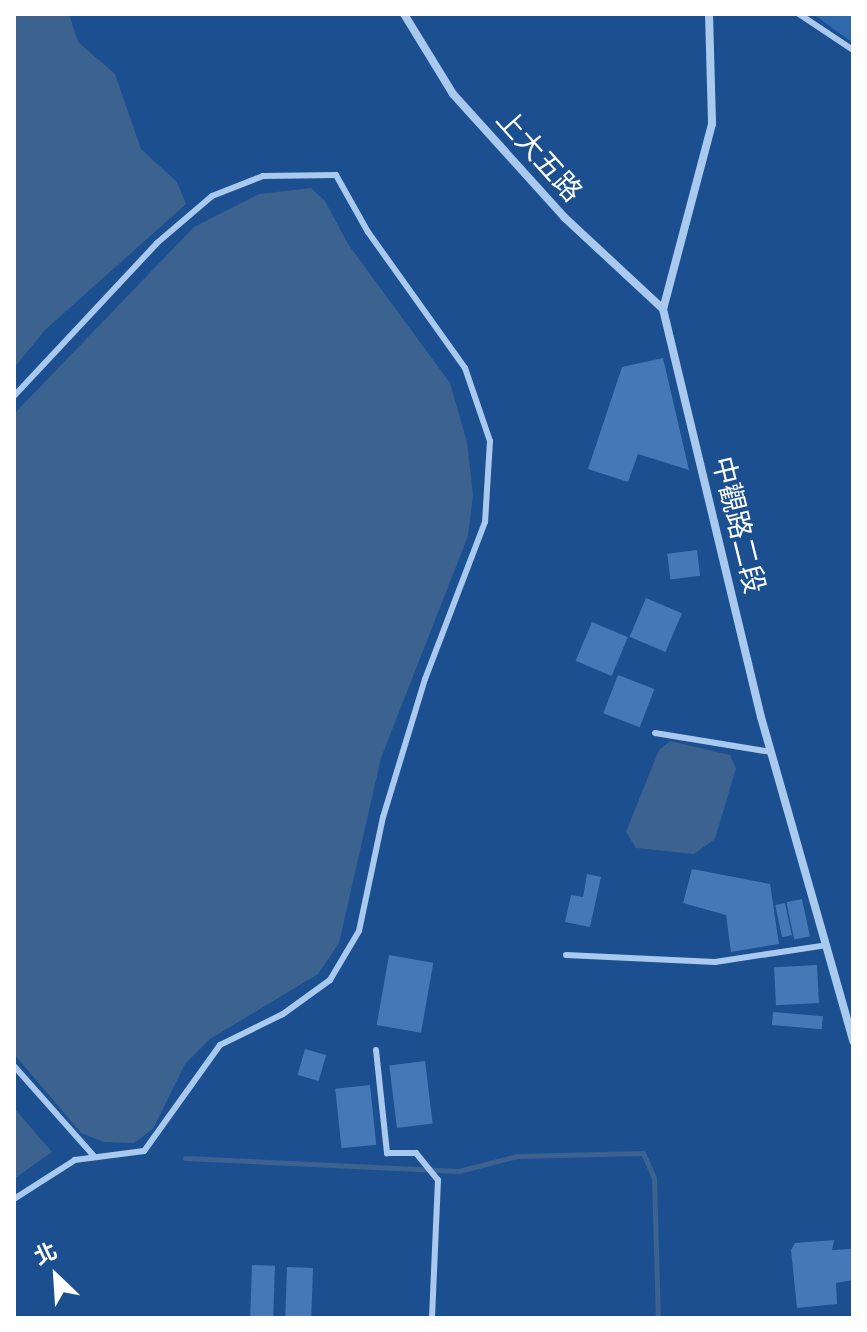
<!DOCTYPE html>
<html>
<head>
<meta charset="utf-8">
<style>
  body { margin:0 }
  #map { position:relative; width:867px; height:1332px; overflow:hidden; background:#1b4f8f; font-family:"Source Sans 3","Noto Sans TC",sans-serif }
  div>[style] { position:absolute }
  .green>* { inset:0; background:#2e69ad }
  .water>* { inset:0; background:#3c6290 }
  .stream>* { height:5px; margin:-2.5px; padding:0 2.5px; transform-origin:2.5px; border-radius:2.5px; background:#3c6290 }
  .building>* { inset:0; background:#4478b7; transform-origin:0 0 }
  .lane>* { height:6px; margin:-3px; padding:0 3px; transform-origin:3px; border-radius:3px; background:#a9c9ee }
  .street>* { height:8px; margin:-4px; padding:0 4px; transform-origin:4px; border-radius:4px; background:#a9c9ee }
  span { translate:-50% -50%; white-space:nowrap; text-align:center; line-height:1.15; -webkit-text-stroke:6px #1b4f8f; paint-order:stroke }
  .street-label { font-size:28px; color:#fff }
  .frame { position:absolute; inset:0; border:16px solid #fff; pointer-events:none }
  .north { position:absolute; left:16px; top:1236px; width:80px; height:80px; -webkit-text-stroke:6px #1b4f8f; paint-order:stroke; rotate:335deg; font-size:22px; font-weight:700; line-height:32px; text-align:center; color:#fff }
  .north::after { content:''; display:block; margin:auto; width:28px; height:36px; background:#fff; clip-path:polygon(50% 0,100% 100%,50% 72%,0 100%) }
</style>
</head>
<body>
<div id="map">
  <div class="green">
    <div style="clip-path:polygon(813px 14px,853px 14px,853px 43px)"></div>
  </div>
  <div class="water">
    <div style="clip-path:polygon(14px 14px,69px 14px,78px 42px,115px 74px,141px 149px,177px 182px,186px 204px,45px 330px,14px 368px)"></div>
    <div style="clip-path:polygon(311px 188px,325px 201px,348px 244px,450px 383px,467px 442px,473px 494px,468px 536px,381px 758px,339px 943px,318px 974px,210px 1039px,185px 1064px,153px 1129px,134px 1143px,104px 1142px,81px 1133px,14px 1054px,14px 414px,194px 227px,259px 194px)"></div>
    <div style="clip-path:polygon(670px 741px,730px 755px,736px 768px,715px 839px,694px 854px,636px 848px,626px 832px,659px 750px)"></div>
    <div style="clip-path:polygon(14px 1108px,52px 1152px,14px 1179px)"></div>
  </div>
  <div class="stream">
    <div style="left:185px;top:1158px;width:274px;rotate:2.7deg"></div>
    <div style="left:459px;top:1171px;width:60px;rotate:-14.5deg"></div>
    <div style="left:517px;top:1156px;width:126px;rotate:-1.4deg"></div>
    <div style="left:643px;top:1153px;width:27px;rotate:66deg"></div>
    <div style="left:654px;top:1178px;width:140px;rotate:88.4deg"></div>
  </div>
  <div class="building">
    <div style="clip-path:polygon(663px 358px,689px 470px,638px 454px,628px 482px,588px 469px,622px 367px)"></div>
    <div style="left:697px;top:550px;width:26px;height:30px;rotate:83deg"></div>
    <div style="left:646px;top:598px;width:39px;height:42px;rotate:23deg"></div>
    <div style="left:592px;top:622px;width:39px;height:42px;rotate:23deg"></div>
    <div style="left:618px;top:675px;width:39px;height:41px;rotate:21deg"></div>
    <div style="clip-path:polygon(692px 869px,770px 884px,779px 944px,731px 952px,726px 915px,683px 903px)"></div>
    <div style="clip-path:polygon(587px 874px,601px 877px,590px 927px,565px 922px,571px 895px,583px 897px)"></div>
    <div style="left:802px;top:899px;width:38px;height:16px;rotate:78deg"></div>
    <div style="left:785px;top:903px;width:33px;height:10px;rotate:78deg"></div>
    <div style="left:389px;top:955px;width:45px;height:71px;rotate:10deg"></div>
    <div style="left:817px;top:965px;width:38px;height:43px;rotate:87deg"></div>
    <div style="left:773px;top:1012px;width:50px;height:13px;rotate:5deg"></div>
    <div style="left:305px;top:1049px;width:22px;height:27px;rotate:16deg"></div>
    <div style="left:425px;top:1061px;width:63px;height:36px;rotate:83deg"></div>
    <div style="left:370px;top:1085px;width:60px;height:35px;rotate:84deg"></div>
    <div style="clip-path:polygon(834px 1240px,832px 1250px,853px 1249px,853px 1280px,836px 1283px,837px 1304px,797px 1308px,791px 1250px,795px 1243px)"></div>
    <div style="left:252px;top:1265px;width:23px;height:53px;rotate:2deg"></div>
    <div style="left:287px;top:1267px;width:26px;height:51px;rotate:2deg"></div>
  </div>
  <div class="lane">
    <div style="left:799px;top:14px;width:65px;rotate:33.7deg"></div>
    <div style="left:14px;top:396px;width:209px;rotate:-46.9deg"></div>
    <div style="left:157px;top:243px;width:72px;rotate:-40.5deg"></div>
    <div style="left:212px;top:196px;width:55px;rotate:-21.4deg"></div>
    <div style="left:263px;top:176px;width:73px;rotate:-0.8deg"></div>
    <div style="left:336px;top:175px;width:65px;rotate:60.7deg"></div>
    <div style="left:368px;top:232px;width:167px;rotate:54.5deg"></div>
    <div style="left:465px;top:368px;width:77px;rotate:71.1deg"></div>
    <div style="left:490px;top:441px;width:81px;rotate:93.5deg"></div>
    <div style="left:485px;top:522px;width:168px;rotate:110.9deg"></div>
    <div style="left:425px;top:679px;width:144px;rotate:106.9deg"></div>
    <div style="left:383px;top:817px;width:116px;rotate:101.9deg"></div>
    <div style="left:359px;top:931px;width:57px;rotate:120.6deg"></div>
    <div style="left:330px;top:980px;width:58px;rotate:144.1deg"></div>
    <div style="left:283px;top:1014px;width:70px;rotate:153.8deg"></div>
    <div style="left:220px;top:1045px;width:130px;rotate:125.6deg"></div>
    <div style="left:144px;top:1151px;width:70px;rotate:172.6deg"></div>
    <div style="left:75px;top:1160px;width:72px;rotate:147.4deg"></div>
    <div style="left:655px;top:733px;width:118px;rotate:9.3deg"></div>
    <div style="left:566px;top:955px;width:149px;rotate:2.7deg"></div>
    <div style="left:715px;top:962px;width:113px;rotate:-8.6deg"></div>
    <div style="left:376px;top:1050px;width:104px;rotate:83.9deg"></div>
    <div style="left:387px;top:1153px;width:29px"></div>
    <div style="left:416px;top:1153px;width:35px;rotate:51deg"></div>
    <div style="left:438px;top:1180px;width:138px;rotate:92.5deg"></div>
    <div style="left:14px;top:1066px;width:119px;rotate:48.4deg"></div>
  </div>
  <div class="street">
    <div style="left:404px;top:14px;width:94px;rotate:58.5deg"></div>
    <div style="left:453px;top:94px;width:166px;rotate:47.9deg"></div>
    <div style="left:564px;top:217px;width:135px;rotate:42.9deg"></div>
    <div style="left:709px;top:14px;width:110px;rotate:88.4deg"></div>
    <div style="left:712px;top:124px;width:191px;rotate:104.8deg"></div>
    <div style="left:663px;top:309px;width:420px;rotate:76.5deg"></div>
    <div style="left:761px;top:717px;width:337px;rotate:74.1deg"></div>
  </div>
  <div class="street-label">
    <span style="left:539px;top:156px;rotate:48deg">上大五路</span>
    <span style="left:738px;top:525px;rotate:76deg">中觀路二段</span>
  </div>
  <div class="frame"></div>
  <div class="north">北</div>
</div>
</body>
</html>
